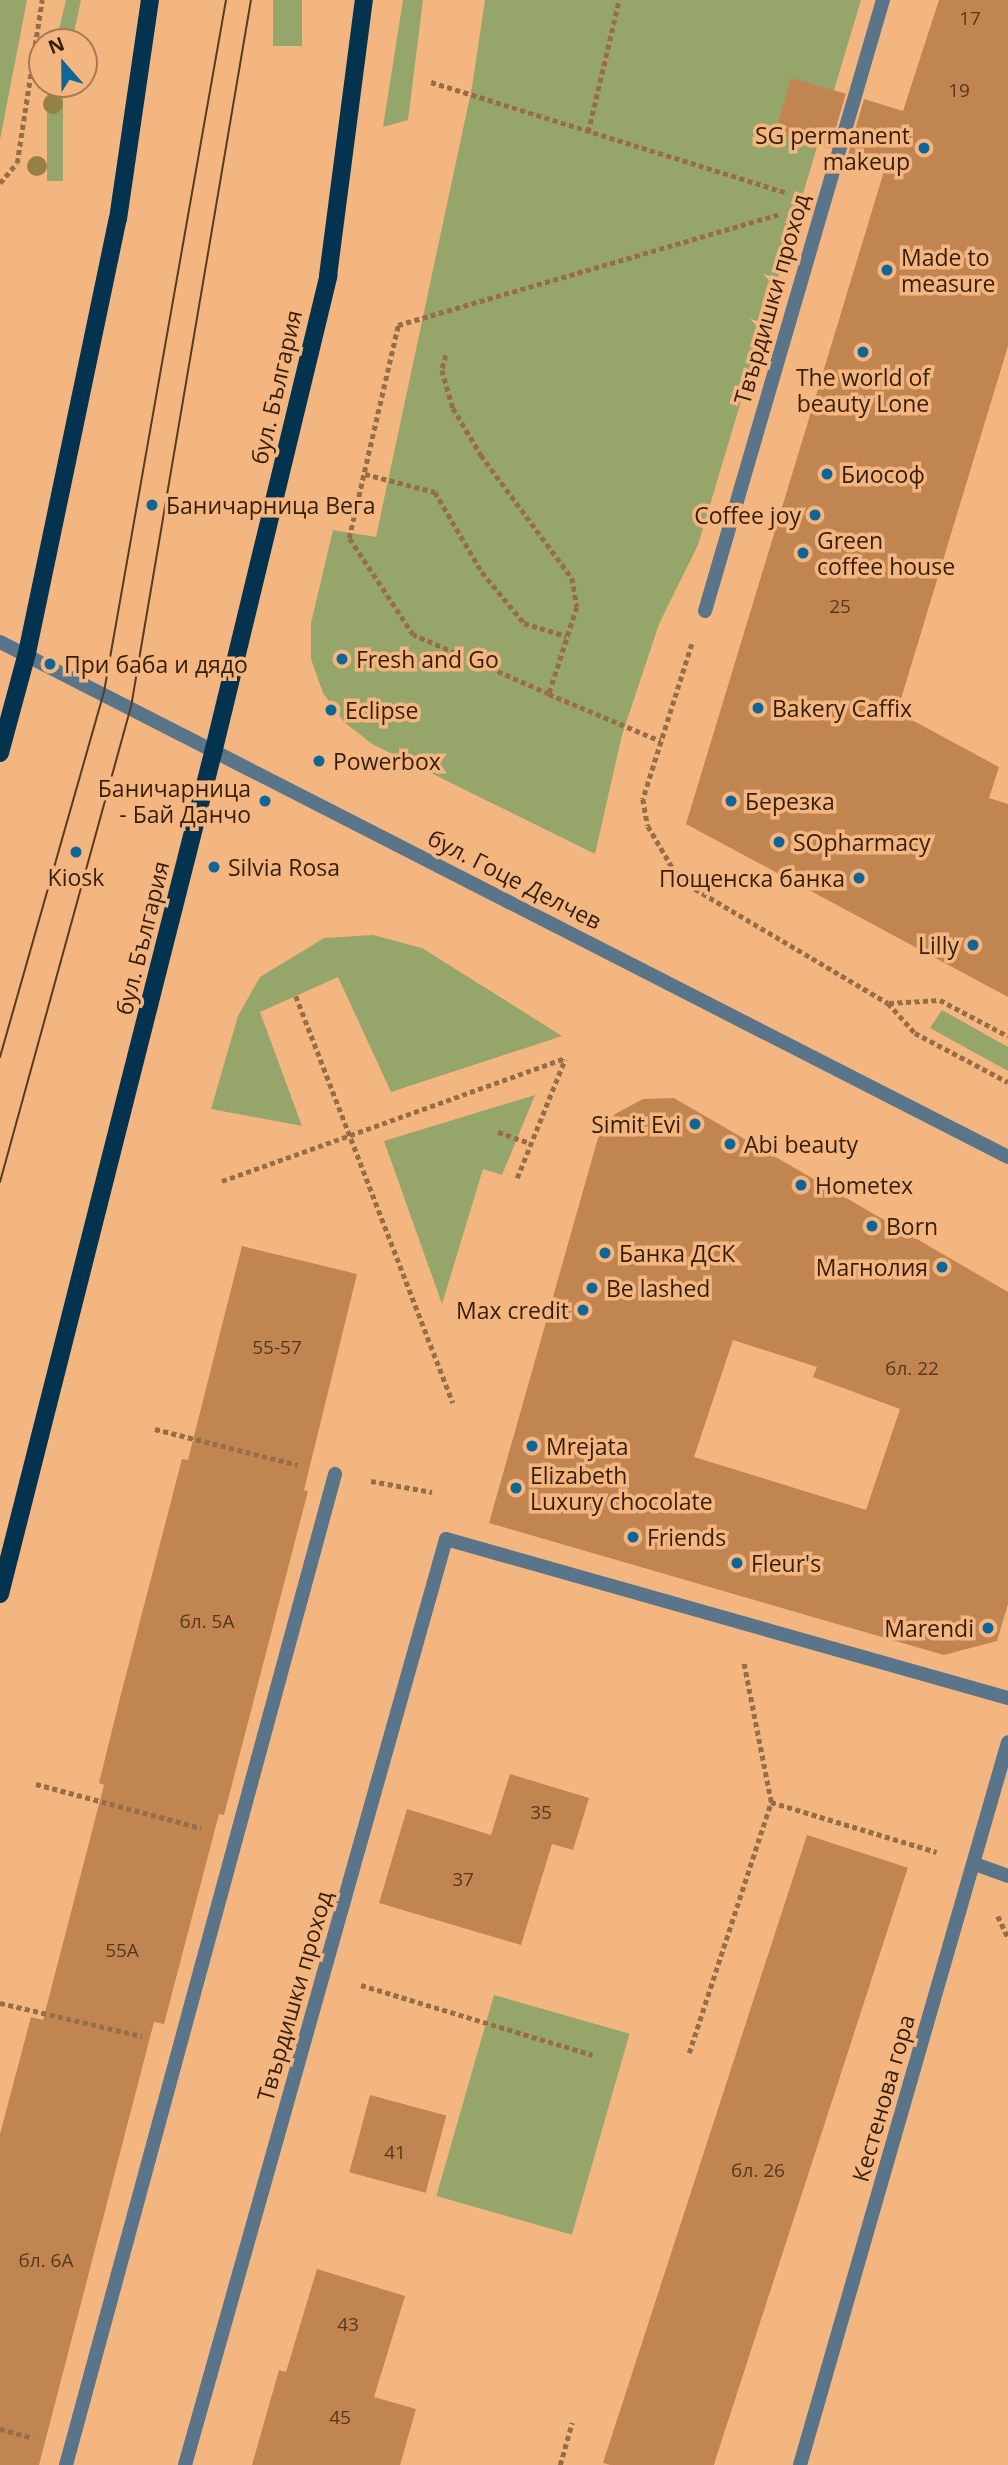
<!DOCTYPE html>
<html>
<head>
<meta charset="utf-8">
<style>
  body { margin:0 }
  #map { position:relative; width:1008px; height:2465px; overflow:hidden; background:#f4b680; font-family:"Open Sans",sans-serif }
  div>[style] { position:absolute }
  .green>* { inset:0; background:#96a66b; transform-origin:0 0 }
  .building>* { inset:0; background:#c18551; transform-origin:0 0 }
  .path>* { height:4.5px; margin-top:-2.25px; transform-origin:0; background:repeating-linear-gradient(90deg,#986d46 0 5px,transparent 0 8.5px) }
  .service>* { height:14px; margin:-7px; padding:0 7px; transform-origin:7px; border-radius:7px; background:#5a758a }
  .minor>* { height:14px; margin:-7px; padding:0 7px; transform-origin:7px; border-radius:7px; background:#5a758a }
  .tertiary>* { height:14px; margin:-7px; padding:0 7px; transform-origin:7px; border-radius:7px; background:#5a758a }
  .primary>* { height:18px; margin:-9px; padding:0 9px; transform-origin:9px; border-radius:9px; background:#04334f }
  .tram>* { height:2px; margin:-1px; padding:0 1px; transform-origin:1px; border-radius:1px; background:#5a3b1f }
  .trees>* { width:20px; height:20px; margin:-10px; border-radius:50%; background:#958146 }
  .dots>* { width:19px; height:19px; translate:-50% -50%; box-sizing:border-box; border:4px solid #f4b680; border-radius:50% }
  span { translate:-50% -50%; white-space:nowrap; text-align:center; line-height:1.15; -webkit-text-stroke:7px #f4b680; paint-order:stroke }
  .number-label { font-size:19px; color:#59381a }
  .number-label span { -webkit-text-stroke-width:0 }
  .poi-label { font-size:23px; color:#361e08 }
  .right { translate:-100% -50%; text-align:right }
  .left { translate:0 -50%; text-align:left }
  .street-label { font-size:23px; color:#361e08 }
  .north { position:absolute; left:28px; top:28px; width:70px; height:70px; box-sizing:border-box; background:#f4b680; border:2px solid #a87950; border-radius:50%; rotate:339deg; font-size:19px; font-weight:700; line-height:28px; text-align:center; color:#361e08 }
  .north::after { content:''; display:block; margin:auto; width:24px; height:32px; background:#0e6596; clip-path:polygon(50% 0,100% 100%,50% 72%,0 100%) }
</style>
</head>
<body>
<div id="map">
  <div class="green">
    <div style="clip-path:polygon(0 0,27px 0,0 140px)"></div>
    <div style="clip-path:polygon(66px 0,81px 0,72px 42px,56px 42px)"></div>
    <div style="left:273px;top:0;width:29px;height:46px"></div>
    <div style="clip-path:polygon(403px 0,423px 0,408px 120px,383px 127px)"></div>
    <div style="clip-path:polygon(485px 0,861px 0,698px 545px,659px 624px,622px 735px,595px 854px,372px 744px,344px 722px,323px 693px,311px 659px,311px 623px,333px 530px,376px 537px,472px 87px)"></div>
    <div style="left:47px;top:84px;width:16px;height:97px"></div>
    <div style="clip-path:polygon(373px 935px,422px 948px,562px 1036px,391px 1092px,338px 977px,260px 1012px,302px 1126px,211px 1109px,238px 1016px,260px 977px,324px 938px)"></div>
    <div style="clip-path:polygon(942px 1010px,1008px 1047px,1008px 1071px,930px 1028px)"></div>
    <div style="clip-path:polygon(535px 1095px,502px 1175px,483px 1169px,442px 1304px,384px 1141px)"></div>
    <div style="left:494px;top:1995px;width:141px;height:209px;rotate:16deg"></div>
  </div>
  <div class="building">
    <div style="clip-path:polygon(939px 0,1008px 0,1008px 346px,897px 712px,999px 767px,989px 798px,1008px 804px,1008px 997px,686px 824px,885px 168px,848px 155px,864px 99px,903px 111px)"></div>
    <div style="left:791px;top:78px;width:57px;height:57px;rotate:16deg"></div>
    <div style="clip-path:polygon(evenodd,674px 1098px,1008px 1292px,1008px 1604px,997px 1641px,944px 1655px,489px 1523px,598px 1138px,615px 1114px,643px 1099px,674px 1098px,733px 1340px,817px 1367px,813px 1377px,900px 1409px,866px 1510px,694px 1457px,733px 1340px)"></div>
    <div style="clip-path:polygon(242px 1246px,357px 1274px,304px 1490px,308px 1491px,224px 1815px,219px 1814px,164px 2024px,154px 2022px,39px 2465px,0 2465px,0 2134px,31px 2017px,43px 2020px,104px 1785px,99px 1783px,120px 1698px,182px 1459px,188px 1460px)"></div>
    <div style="clip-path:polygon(510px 1774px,589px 1798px,573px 1850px,552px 1844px,521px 1945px,379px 1903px,407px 1809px,491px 1835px)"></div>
    <div style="left:807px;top:1835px;width:106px;height:660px;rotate:18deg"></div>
    <div style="left:370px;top:2095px;width:79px;height:80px;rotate:15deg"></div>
    <div style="clip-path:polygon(317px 2269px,405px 2296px,374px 2397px,416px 2409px,400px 2465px,252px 2465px,279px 2370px,286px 2372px)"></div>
  </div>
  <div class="path">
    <div style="left:431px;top:82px;width:374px;rotate:17.3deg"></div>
    <div style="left:588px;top:132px;width:136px;rotate:-76.8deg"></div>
    <div style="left:0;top:183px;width:26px;rotate:-50deg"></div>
    <div style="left:17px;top:163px;width:165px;rotate:-81.3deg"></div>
    <div style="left:446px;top:355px;width:16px;rotate:105deg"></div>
    <div style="left:442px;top:370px;width:40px;rotate:74deg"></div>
    <div style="left:453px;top:408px;width:55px;rotate:59.2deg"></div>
    <div style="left:481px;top:455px;width:153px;rotate:53.5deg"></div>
    <div style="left:572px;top:578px;width:29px;rotate:80deg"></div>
    <div style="left:577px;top:607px;width:91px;rotate:107.8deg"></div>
    <div style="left:549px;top:694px;width:148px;rotate:-156.5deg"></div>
    <div style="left:413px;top:635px;width:116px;rotate:-123.4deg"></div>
    <div style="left:349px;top:538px;width:219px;rotate:-77deg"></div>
    <div style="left:398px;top:325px;width:399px;rotate:-16.2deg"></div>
    <div style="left:365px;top:474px;width:72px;rotate:14.4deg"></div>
    <div style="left:435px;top:492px;width:93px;rotate:59.6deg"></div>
    <div style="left:482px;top:572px;width:66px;rotate:50.5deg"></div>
    <div style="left:524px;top:623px;width:44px;rotate:17.2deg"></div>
    <div style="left:692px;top:644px;width:163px;rotate:107.5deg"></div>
    <div style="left:643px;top:799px;width:27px;rotate:80deg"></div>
    <div style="left:648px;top:826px;width:53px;rotate:59.6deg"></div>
    <div style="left:675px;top:872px;width:26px;rotate:40deg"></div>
    <div style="left:695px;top:889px;width:224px;rotate:30.6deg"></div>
    <div style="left:888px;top:1003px;width:40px;rotate:48deg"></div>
    <div style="left:915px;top:1033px;width:105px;rotate:27.8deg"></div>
    <div style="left:549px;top:694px;width:121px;rotate:22.8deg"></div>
    <div style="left:296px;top:996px;width:436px;rotate:68.9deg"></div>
    <div style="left:889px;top:1003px;width:51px;rotate:-3.4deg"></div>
    <div style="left:940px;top:1000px;width:77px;rotate:27.9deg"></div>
    <div style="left:498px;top:1132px;width:34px;rotate:19deg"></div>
    <div style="left:517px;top:1178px;width:128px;rotate:-68deg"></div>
    <div style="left:222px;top:1181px;width:365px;rotate:-19.7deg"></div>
    <div style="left:155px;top:1429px;width:147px;rotate:14.1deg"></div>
    <div style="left:371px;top:1481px;width:62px;rotate:10.2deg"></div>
    <div style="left:36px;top:1784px;width:171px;rotate:14.9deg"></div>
    <div style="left:771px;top:1802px;width:173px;rotate:16.8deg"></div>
    <div style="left:998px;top:1916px;width:23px;rotate:65deg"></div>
    <div style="left:361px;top:1985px;width:242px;rotate:16.8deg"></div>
    <div style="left:0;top:2003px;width:146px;rotate:13.1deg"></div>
    <div style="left:689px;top:2053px;width:264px;rotate:-71.9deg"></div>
    <div style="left:771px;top:1802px;width:141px;rotate:-101.1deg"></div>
    <div style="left:0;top:2429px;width:34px;rotate:15deg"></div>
    <div style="left:560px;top:2465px;width:44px;rotate:-74.1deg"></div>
  </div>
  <div class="service">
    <div style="left:446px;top:1539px;width:584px;rotate:15.8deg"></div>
    <div style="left:975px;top:1864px;width:35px;rotate:20deg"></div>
    <div style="left:66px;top:2465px;width:1027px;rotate:-74.81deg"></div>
  </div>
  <div class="minor">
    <div style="left:705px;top:611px;width:636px;rotate:-73.76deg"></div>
    <div style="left:185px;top:2465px;width:962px;rotate:-74.26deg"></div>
    <div style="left:800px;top:2465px;width:752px;rotate:-73.95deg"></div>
  </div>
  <div class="tertiary">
    <div style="left:0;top:642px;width:1132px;rotate:27.06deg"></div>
  </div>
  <div class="primary">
    <div style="left:0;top:753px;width:104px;rotate:-74.9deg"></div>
    <div style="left:27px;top:653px;width:443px;rotate:-78.2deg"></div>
    <div style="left:118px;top:219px;width:221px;rotate:-81.7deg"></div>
    <div style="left:0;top:1594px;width:872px;rotate:-75.79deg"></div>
    <div style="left:214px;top:749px;width:487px;rotate:-76.4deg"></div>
    <div style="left:328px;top:276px;width:278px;rotate:-82.6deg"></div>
  </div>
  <div class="tram">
    <div style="left:0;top:1057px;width:380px;rotate:-74.1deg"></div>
    <div style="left:104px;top:692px;width:703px;rotate:-80deg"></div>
    <div style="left:0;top:1182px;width:493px;rotate:-74.6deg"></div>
    <div style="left:131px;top:707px;width:717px;rotate:-80.37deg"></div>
  </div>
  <div class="trees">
    <div style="left:53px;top:104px"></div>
    <div style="left:37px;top:166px"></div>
  </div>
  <div class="dots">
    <div style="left:924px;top:148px;background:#0e6596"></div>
    <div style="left:887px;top:270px;background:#0e6596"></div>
    <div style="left:863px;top:352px;background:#0e6596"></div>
    <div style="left:827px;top:474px;background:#0e6596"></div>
    <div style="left:152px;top:505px;background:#0e6596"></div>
    <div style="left:815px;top:515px;background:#0e6596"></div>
    <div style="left:803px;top:553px;background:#0e6596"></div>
    <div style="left:342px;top:659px;background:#0e6596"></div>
    <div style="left:50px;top:664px;background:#0e6596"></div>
    <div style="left:758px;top:708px;background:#0e6596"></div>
    <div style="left:331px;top:710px;background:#0e6596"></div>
    <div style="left:319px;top:761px;background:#0e6596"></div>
    <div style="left:265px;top:801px;background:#0e6596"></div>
    <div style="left:731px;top:801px;background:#0e6596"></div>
    <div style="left:779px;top:842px;background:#0e6596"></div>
    <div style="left:76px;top:852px;background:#0e6596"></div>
    <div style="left:214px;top:867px;background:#0e6596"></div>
    <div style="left:859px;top:878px;background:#0e6596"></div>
    <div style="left:973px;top:945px;background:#0e6596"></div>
    <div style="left:695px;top:1124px;background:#0e6596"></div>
    <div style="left:730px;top:1144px;background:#0e6596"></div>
    <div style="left:801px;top:1185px;background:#0e6596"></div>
    <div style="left:872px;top:1226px;background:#0e6596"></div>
    <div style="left:605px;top:1253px;background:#0e6596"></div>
    <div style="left:942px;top:1267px;background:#0e6596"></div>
    <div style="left:592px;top:1288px;background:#0e6596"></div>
    <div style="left:583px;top:1310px;background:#0e6596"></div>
    <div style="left:532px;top:1446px;background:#0e6596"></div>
    <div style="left:516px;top:1488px;background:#0e6596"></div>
    <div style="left:633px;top:1537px;background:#0e6596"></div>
    <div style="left:737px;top:1563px;background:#0e6596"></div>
    <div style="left:988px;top:1628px;background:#0e6596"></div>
  </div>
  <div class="number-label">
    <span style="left:970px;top:19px">17</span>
    <span style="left:959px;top:91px">19</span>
    <span style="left:840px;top:607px">25</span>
    <span style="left:277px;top:1348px">55-57</span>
    <span style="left:912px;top:1369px">бл. 22</span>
    <span style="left:207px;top:1622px">бл. 5А</span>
    <span style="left:541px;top:1813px">35</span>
    <span style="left:463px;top:1880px">37</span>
    <span style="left:122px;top:1951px">55А</span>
    <span style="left:395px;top:2153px">41</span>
    <span style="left:758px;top:2171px">бл. 26</span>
    <span style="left:46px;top:2261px">бл. 6А</span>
    <span style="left:348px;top:2325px">43</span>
    <span style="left:340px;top:2418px">45</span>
  </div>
  <div class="poi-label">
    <span class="right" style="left:910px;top:148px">SG permanent<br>makeup</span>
    <span class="left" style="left:901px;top:270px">Made to<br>measure</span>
    <span style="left:863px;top:390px">The world of<br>beauty Lone</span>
    <span class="left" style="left:841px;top:474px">Биософ</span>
    <span class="left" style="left:166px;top:505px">Баничарница Вега</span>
    <span class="right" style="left:801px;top:515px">Coffee joy</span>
    <span class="left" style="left:817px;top:553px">Green<br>coffee house</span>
    <span class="left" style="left:356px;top:659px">Fresh and Go</span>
    <span class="left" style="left:64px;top:664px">При баба и дядо</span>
    <span class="left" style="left:772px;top:708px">Bakery Caffix</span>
    <span class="left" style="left:345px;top:710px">Eclipse</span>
    <span class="left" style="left:333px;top:761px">Powerbox</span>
    <span class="right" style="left:251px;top:801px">Баничарница<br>- Бай Данчо</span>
    <span class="left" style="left:745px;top:801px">Березка</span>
    <span class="left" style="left:793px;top:842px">SOpharmacy</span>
    <span class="left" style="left:228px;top:867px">Silvia Rosa</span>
    <span style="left:76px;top:877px">Kiosk</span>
    <span class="right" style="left:845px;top:878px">Пощенска банка</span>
    <span class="right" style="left:959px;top:945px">Lilly</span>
    <span class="right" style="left:681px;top:1124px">Simit Evi</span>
    <span class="left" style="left:744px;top:1144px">Abi beauty</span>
    <span class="left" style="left:815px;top:1185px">Hometex</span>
    <span class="left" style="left:886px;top:1226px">Born</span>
    <span class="left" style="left:619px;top:1253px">Банка ДСК</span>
    <span class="right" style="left:928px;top:1267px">Магнолия</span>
    <span class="left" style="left:606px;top:1288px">Be lashed</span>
    <span class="right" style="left:569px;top:1310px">Max credit</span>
    <span class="left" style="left:546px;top:1446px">Mrejata</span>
    <span class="left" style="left:530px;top:1488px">Elizabeth<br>Luxury chocolate</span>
    <span class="left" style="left:647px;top:1537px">Friends</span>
    <span class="left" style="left:751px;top:1563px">Fleur's</span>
    <span class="right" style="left:974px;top:1628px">Marendi</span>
  </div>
  <div class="street-label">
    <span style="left:771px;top:299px;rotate:-74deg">Твърдишки проход</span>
    <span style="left:276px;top:387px;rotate:-77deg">бул. България</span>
    <span style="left:515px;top:879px;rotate:27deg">бул. Гоце Делчев</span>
    <span style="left:142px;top:938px;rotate:-76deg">бул. България</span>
    <span style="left:294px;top:1996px;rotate:-74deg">Твърдишки проход</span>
    <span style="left:883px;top:2098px;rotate:-74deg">Кестенова гора</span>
  </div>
  <div class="north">N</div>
</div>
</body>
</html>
